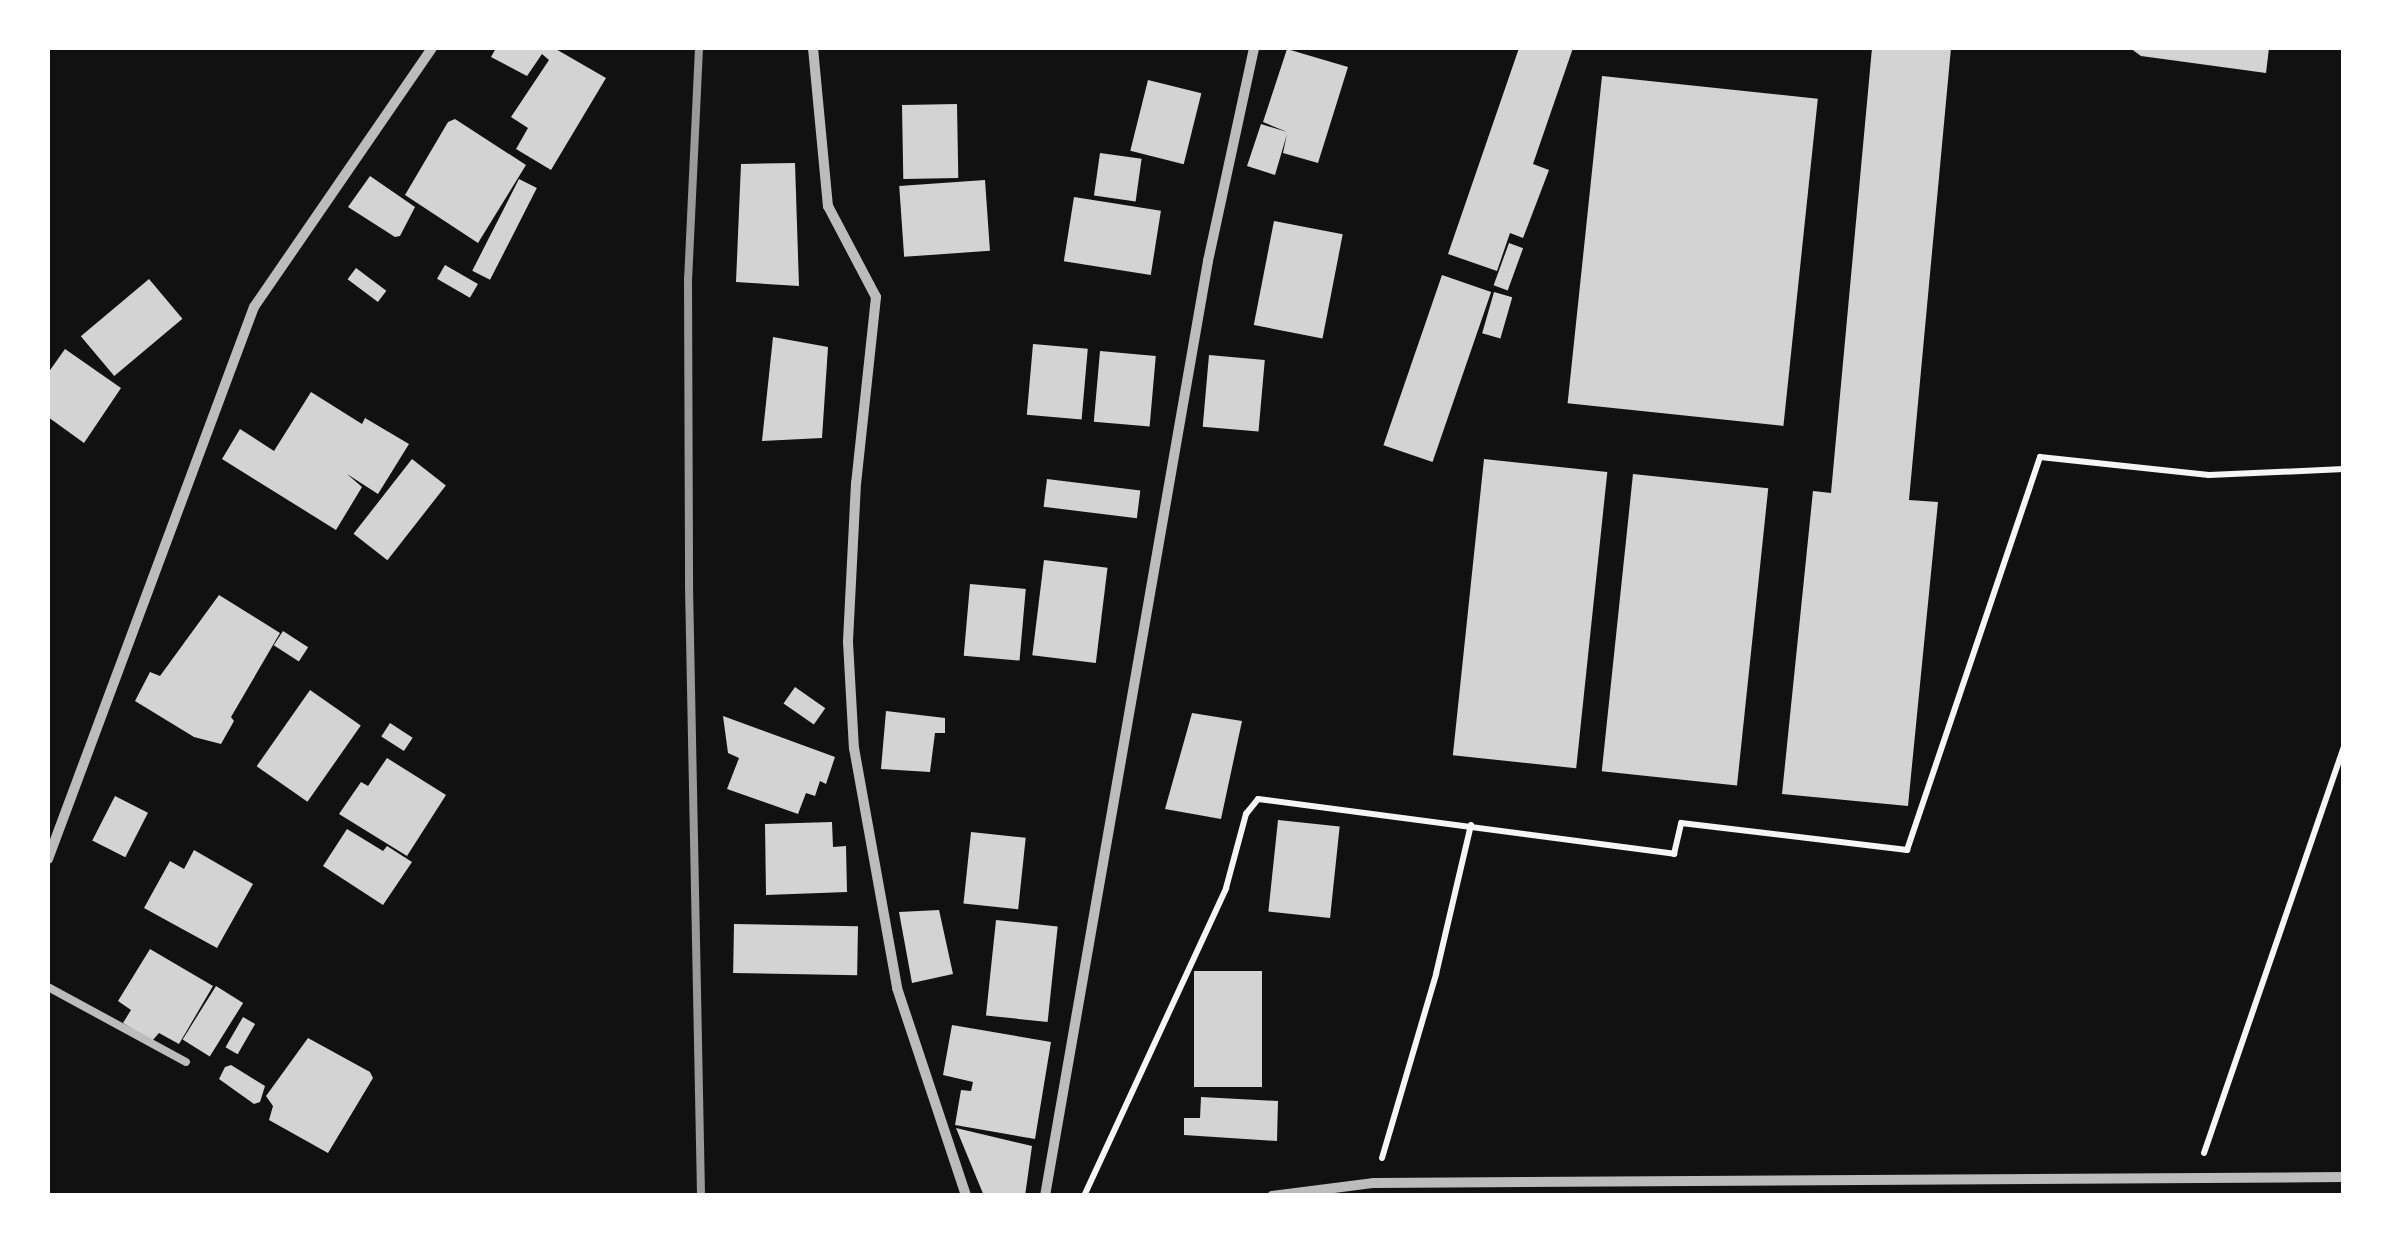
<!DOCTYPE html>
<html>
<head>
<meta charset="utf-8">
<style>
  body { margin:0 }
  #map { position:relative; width:2391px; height:1243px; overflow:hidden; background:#111; font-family:"Titillium Web",sans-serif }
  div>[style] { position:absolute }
  .building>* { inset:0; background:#d3d3d3; transform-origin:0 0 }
  .path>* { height:6px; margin:-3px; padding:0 3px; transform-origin:3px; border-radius:3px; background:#f5f5f5 }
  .service>* { height:8px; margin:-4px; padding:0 4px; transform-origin:4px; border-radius:4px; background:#bcbcbc }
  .minor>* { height:10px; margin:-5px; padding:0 5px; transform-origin:5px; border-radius:5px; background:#bcbcbc }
  .rail>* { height:8px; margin:-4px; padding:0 4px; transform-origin:4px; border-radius:4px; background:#9a9a9a }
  span { translate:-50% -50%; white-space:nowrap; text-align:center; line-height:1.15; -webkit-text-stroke:8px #fff; paint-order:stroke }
  .frame { position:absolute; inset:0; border:50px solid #fff; pointer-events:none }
</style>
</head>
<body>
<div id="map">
  <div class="building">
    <div style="clip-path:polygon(496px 48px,554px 48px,606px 78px,551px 170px,516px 149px,528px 128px,511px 117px,549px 60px,542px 54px,527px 76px,491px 57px)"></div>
    <div style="clip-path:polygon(1519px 48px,1573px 48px,1533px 164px,1549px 170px,1523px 238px,1510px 233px,1497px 271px,1448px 254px)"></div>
    <div style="clip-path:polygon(1872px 48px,1951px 48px,1909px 500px,1938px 502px,1908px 806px,1782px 794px,1813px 491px,1831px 493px)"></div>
    <div style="clip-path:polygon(2130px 48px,2269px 48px,2266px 73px,2141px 56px)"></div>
    <div style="clip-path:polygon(1287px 49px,1348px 67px,1318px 163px,1283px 153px,1287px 134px,1275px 175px,1247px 166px,1261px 124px,1287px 132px,1263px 122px)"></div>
    <div style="left:1602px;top:76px;width:217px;height:329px;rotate:6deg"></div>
    <div style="left:1148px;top:80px;width:55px;height:73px;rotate:14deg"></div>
    <div style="left:957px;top:104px;width:74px;height:55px;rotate:89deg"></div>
    <div style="clip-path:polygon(455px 119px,526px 165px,478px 243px,405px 195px,448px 122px)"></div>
    <div style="left:1100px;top:153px;width:42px;height:43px;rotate:8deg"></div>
    <div style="clip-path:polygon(795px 163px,799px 286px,736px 282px,741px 164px)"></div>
    <div style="clip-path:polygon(370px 176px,415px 207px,400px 236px,395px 237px,348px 207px)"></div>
    <div style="left:519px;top:179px;width:20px;height:103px;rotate:27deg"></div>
    <div style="left:985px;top:180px;width:71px;height:86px;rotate:86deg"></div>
    <div style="left:1074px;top:197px;width:88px;height:65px;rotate:9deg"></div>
    <div style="left:1274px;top:221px;width:70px;height:106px;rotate:11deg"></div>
    <div style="left:1509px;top:243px;width:15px;height:45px;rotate:20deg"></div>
    <div style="left:445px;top:265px;width:38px;height:16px;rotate:30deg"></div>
    <div style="left:356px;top:268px;width:38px;height:14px;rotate:37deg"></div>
    <div style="left:1442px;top:275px;width:52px;height:180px;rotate:19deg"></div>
    <div style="left:149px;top:279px;width:52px;height:89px;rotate:50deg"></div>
    <div style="left:1494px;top:292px;width:19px;height:43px;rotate:16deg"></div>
    <div style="clip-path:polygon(773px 337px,828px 347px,822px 438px,762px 441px)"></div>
    <div style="left:1033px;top:344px;width:55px;height:71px;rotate:5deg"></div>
    <div style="clip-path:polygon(65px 349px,121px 388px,84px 443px,48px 417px,48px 373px)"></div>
    <div style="left:1100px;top:351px;width:56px;height:71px;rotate:5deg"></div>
    <div style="left:1209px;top:355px;width:56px;height:72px;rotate:5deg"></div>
    <div style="clip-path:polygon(311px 392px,362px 424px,365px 418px,409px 444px,378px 494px,347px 474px,362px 487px,336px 530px,222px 459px,240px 429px,274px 451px)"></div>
    <div style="left:412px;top:459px;width:43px;height:95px;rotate:38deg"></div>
    <div style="left:1484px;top:459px;width:124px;height:298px;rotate:6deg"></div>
    <div style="left:1633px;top:474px;width:136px;height:299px;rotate:6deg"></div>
    <div style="left:1047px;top:479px;width:94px;height:28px;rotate:7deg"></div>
    <div style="left:1044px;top:560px;width:64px;height:96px;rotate:7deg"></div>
    <div style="left:970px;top:584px;width:56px;height:72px;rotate:5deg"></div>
    <div style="clip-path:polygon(219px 595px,280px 633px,231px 717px,234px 721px,221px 744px,194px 737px,135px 701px,150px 672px,160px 676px)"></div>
    <div style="left:283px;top:631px;width:30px;height:17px;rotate:33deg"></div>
    <div style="left:795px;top:687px;width:37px;height:20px;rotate:35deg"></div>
    <div style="left:310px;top:690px;width:62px;height:93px;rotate:35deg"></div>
    <div style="clip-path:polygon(886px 711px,945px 718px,945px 733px,935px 733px,930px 772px,881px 769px)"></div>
    <div style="clip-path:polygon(1192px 713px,1242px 721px,1221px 819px,1165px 809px)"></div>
    <div style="clip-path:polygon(723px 716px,835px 757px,826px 784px,820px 781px,815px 796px,806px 793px,798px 814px,727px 789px,739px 758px,728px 753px)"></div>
    <div style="left:390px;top:723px;width:27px;height:16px;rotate:33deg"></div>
    <div style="clip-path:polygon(387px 758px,446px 795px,407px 856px,339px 814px,361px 782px,368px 786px)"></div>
    <div style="left:115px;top:796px;width:37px;height:50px;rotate:27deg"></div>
    <div style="left:1278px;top:820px;width:62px;height:92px;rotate:6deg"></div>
    <div style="clip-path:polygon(832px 822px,833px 847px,846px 846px,847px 892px,766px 895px,765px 824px)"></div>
    <div style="clip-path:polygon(347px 829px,383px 851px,387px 846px,412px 862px,383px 905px,323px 866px)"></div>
    <div style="left:971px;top:832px;width:55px;height:72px;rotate:6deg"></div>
    <div style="clip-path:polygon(194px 850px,253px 884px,217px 948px,144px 908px,170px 861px,184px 869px)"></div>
    <div style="clip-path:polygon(939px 910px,953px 974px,912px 983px,899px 912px)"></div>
    <div style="left:996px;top:920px;width:62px;height:96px;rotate:6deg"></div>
    <div style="left:734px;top:924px;width:124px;height:49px;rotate:1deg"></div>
    <div style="clip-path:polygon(150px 949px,213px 986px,179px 1044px,159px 1033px,152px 1041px,123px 1023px,131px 1010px,118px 1001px)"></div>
    <div style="left:1262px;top:971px;width:116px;height:68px;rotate:90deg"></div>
    <div style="left:216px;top:986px;width:32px;height:63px;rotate:32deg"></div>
    <div style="left:243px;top:1017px;width:14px;height:35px;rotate:30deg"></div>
    <div style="clip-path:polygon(952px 1025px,1051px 1042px,1035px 1139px,955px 1125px,961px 1090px,971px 1091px,973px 1082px,943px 1075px)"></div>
    <div style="clip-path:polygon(308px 1038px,370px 1072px,373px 1078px,328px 1153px,269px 1120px,273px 1106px,266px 1096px)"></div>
    <div style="clip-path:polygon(231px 1065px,265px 1086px,260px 1102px,254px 1104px,219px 1079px,225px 1067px)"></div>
    <div style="clip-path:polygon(1201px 1097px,1278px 1101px,1277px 1141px,1184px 1135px,1184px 1118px,1200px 1118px)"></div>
    <div style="clip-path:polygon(956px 1128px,1032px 1146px,1025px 1196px,984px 1196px)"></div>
  </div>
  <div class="path">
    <div style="left:2204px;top:1153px;width:429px;rotate:-71deg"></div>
    <div style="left:1382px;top:1158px;width:192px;rotate:-73.6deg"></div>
    <div style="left:1436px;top:974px;width:153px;rotate:-76.8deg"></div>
    <div style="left:1084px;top:1196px;width:339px;rotate:-65.2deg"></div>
    <div style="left:1226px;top:888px;width:77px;rotate:-74.9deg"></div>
    <div style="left:1246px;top:814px;width:19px;rotate:-51deg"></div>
    <div style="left:1258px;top:799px;width:420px;rotate:7.5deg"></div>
    <div style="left:1674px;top:854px;width:32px;rotate:-77deg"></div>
    <div style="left:1681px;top:823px;width:228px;rotate:6.8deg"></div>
    <div style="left:1907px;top:850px;width:415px;rotate:-71.3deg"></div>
    <div style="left:2040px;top:457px;width:170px;rotate:6.1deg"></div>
    <div style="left:2209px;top:475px;width:135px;rotate:-2.5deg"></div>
  </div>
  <div class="service">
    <div style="left:48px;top:987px;width:157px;rotate:28.5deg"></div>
  </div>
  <div class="minor">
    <div style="left:813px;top:48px;width:159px;rotate:84.6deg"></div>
    <div style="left:828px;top:206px;width:103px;rotate:62.2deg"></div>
    <div style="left:876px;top:297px;width:187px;rotate:96.1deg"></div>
    <div style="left:856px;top:483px;width:159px;rotate:92.9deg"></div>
    <div style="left:848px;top:642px;width:106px;rotate:86.8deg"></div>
    <div style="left:854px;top:748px;width:244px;rotate:79.8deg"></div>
    <div style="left:897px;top:988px;width:219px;rotate:71.6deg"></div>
    <div style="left:48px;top:859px;width:589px;rotate:-69.54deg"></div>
    <div style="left:254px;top:307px;width:314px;rotate:-55.5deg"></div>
    <div style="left:1045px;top:1196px;width:949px;rotate:-80.11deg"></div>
    <div style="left:1208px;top:261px;width:218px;rotate:-77.8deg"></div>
    <div style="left:1272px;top:1196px;width:103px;rotate:-7.3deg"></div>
    <div style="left:1374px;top:1183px;width:970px;rotate:-0.35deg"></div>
  </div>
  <div class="rail">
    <div style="left:699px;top:48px;width:230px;rotate:92.7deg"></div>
    <div style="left:688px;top:278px;width:308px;rotate:89.8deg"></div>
    <div style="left:689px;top:586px;width:610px;rotate:88.87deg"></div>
  </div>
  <div class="frame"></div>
</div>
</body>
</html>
